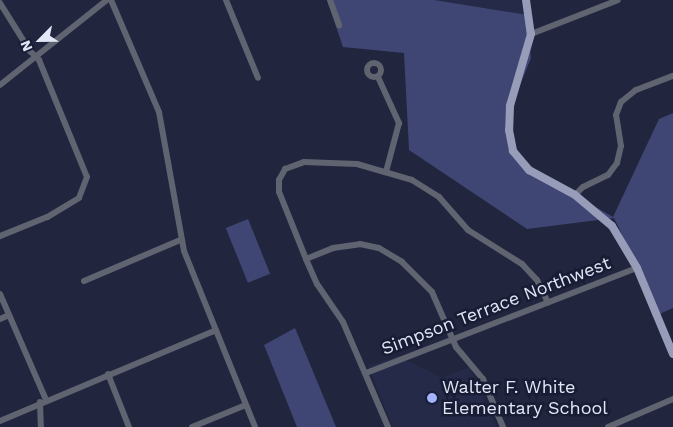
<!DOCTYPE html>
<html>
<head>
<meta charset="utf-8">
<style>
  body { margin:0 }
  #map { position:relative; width:673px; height:427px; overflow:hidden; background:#21263e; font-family:"Work Sans",sans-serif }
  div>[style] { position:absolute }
  .built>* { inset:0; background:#252a49 }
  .green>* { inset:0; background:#3f4674; transform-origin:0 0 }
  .minor>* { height:6px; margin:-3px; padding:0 3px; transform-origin:3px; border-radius:3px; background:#606370 }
  .minor>.ring { margin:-3px; padding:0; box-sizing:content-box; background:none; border:6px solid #606370; border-radius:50% }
  .major>* { height:8px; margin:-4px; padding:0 4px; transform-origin:4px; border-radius:4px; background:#979db8 }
  .dots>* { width:14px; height:14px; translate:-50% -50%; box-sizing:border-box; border:2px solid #181c34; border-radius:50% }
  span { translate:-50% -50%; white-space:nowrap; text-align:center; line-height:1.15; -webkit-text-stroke:5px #181c34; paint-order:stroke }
  .street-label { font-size:18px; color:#e2e6f6 }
  .poi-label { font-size:18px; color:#e2e6f6 }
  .left { translate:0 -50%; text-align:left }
  .north { position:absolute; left:15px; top:15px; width:50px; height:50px; -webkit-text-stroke:4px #181c34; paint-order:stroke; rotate:247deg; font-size:14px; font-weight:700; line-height:20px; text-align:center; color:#e2e6f6 }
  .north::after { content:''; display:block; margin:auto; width:18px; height:22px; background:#e2e6f6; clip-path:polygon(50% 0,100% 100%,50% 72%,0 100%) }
</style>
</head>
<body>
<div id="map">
  <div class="built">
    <div style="clip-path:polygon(434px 0,521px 0,528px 15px,437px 1px)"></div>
    <div style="clip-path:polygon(398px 356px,443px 378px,469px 367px,496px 427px,393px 427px,368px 366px)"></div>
  </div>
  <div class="green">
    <div style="clip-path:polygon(327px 0,434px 0,528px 15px,531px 58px,506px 120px,513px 153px,536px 173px,613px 217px,659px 119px,673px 113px,673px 308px,653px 317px,630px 251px,614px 218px,527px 229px,409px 150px,404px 53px,343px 47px)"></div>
    <div style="left:248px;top:219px;width:59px;height:24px;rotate:68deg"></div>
    <div style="clip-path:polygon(295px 328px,336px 427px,297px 427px,264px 345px)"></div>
  </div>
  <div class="minor">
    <div style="left:111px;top:0;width:122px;rotate:66.8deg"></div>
    <div style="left:159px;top:112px;width:141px;rotate:79.8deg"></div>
    <div style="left:184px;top:251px;width:190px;rotate:68deg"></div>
    <div style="left:226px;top:0;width:84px;rotate:67.7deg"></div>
    <div style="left:330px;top:0;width:27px;rotate:70deg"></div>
    <div style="left:0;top:3px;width:57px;rotate:58deg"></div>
    <div style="left:30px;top:51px;width:13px;rotate:45deg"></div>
    <div style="left:39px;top:60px;width:126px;rotate:67.7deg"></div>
    <div style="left:87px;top:177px;width:22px;rotate:111deg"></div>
    <div style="left:79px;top:198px;width:37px;rotate:149deg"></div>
    <div style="left:47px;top:217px;width:51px;rotate:158deg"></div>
    <div style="left:531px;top:34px;width:93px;rotate:-21.3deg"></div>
    <div class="ring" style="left:367px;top:63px;width:8px;height:8px"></div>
    <div style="left:378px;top:77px;width:51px;rotate:65.5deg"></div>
    <div style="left:399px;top:123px;width:51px;rotate:104.9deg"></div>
    <div style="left:0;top:85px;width:137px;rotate:-38.5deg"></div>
    <div style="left:575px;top:195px;width:11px;rotate:-45deg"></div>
    <div style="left:583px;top:187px;width:28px;rotate:-26deg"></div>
    <div style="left:608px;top:175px;width:15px;rotate:-53deg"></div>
    <div style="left:617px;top:163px;width:17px;rotate:-77deg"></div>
    <div style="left:621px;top:146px;width:31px;rotate:-99deg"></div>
    <div style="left:616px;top:115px;width:14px;rotate:-69deg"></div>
    <div style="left:621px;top:102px;width:19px;rotate:-39deg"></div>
    <div style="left:636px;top:90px;width:40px;rotate:-21deg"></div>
    <div style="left:306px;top:259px;width:29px;rotate:-22deg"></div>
    <div style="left:333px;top:248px;width:27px;rotate:-8deg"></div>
    <div style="left:360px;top:244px;width:19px;rotate:12deg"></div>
    <div style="left:379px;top:248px;width:27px;rotate:31deg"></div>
    <div style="left:402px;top:262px;width:42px;rotate:45deg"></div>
    <div style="left:432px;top:292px;width:60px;rotate:66.4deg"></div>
    <div style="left:456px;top:347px;width:42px;rotate:49.8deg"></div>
    <div style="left:483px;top:379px;width:52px;rotate:67.4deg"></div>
    <div style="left:84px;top:281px;width:104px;rotate:-23.1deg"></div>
    <div style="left:0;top:294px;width:116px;rotate:66.5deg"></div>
    <div style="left:0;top:319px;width:10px;rotate:-24deg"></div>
    <div style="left:366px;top:373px;width:291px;rotate:-21.2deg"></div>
    <div style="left:108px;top:374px;width:57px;rotate:68.4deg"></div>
    <div style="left:40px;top:402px;width:25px;rotate:88deg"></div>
    <div style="left:0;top:421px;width:234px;rotate:-22.8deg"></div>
    <div style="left:192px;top:427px;width:58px;rotate:-22.2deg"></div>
    <div style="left:388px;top:427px;width:114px;rotate:-113.2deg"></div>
    <div style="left:343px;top:322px;width:46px;rotate:-124.4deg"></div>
    <div style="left:317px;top:284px;width:27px;rotate:-114deg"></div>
    <div style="left:306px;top:259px;width:72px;rotate:-111.9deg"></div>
    <div style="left:279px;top:192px;width:12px;rotate:-90deg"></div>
    <div style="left:279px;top:180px;width:13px;rotate:-61deg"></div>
    <div style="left:285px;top:169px;width:20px;rotate:-20deg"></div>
    <div style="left:304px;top:162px;width:53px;rotate:2.2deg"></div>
    <div style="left:357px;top:164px;width:57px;rotate:16.2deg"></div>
    <div style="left:412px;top:180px;width:32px;rotate:32deg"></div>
    <div style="left:439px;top:197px;width:44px;rotate:48.7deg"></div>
    <div style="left:468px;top:230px;width:64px;rotate:32.2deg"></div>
    <div style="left:522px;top:264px;width:22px;rotate:47deg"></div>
    <div style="left:537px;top:280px;width:25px;rotate:64deg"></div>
    <div style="left:608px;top:427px;width:71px;rotate:-23.3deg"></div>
  </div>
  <div class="major">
    <div style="left:526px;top:0;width:34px;rotate:82deg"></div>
    <div style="left:531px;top:34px;width:75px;rotate:106.3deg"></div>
    <div style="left:510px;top:106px;width:24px;rotate:92deg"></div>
    <div style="left:509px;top:130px;width:21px;rotate:79deg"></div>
    <div style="left:513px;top:151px;width:25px;rotate:50deg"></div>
    <div style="left:529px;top:170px;width:52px;rotate:28.5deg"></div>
    <div style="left:575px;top:195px;width:48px;rotate:40deg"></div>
    <div style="left:612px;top:226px;width:49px;rotate:59.2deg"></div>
    <div style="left:637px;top:268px;width:93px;rotate:67.3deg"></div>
  </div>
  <div class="dots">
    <div style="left:432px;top:398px;background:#a3b2fc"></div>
  </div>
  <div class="street-label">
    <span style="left:496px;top:306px;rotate:-21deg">Simpson Terrace Northwest</span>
  </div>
  <div class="poi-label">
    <span class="left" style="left:442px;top:398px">Walter F. White<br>Elementary School</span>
  </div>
  <div class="north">N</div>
</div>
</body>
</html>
